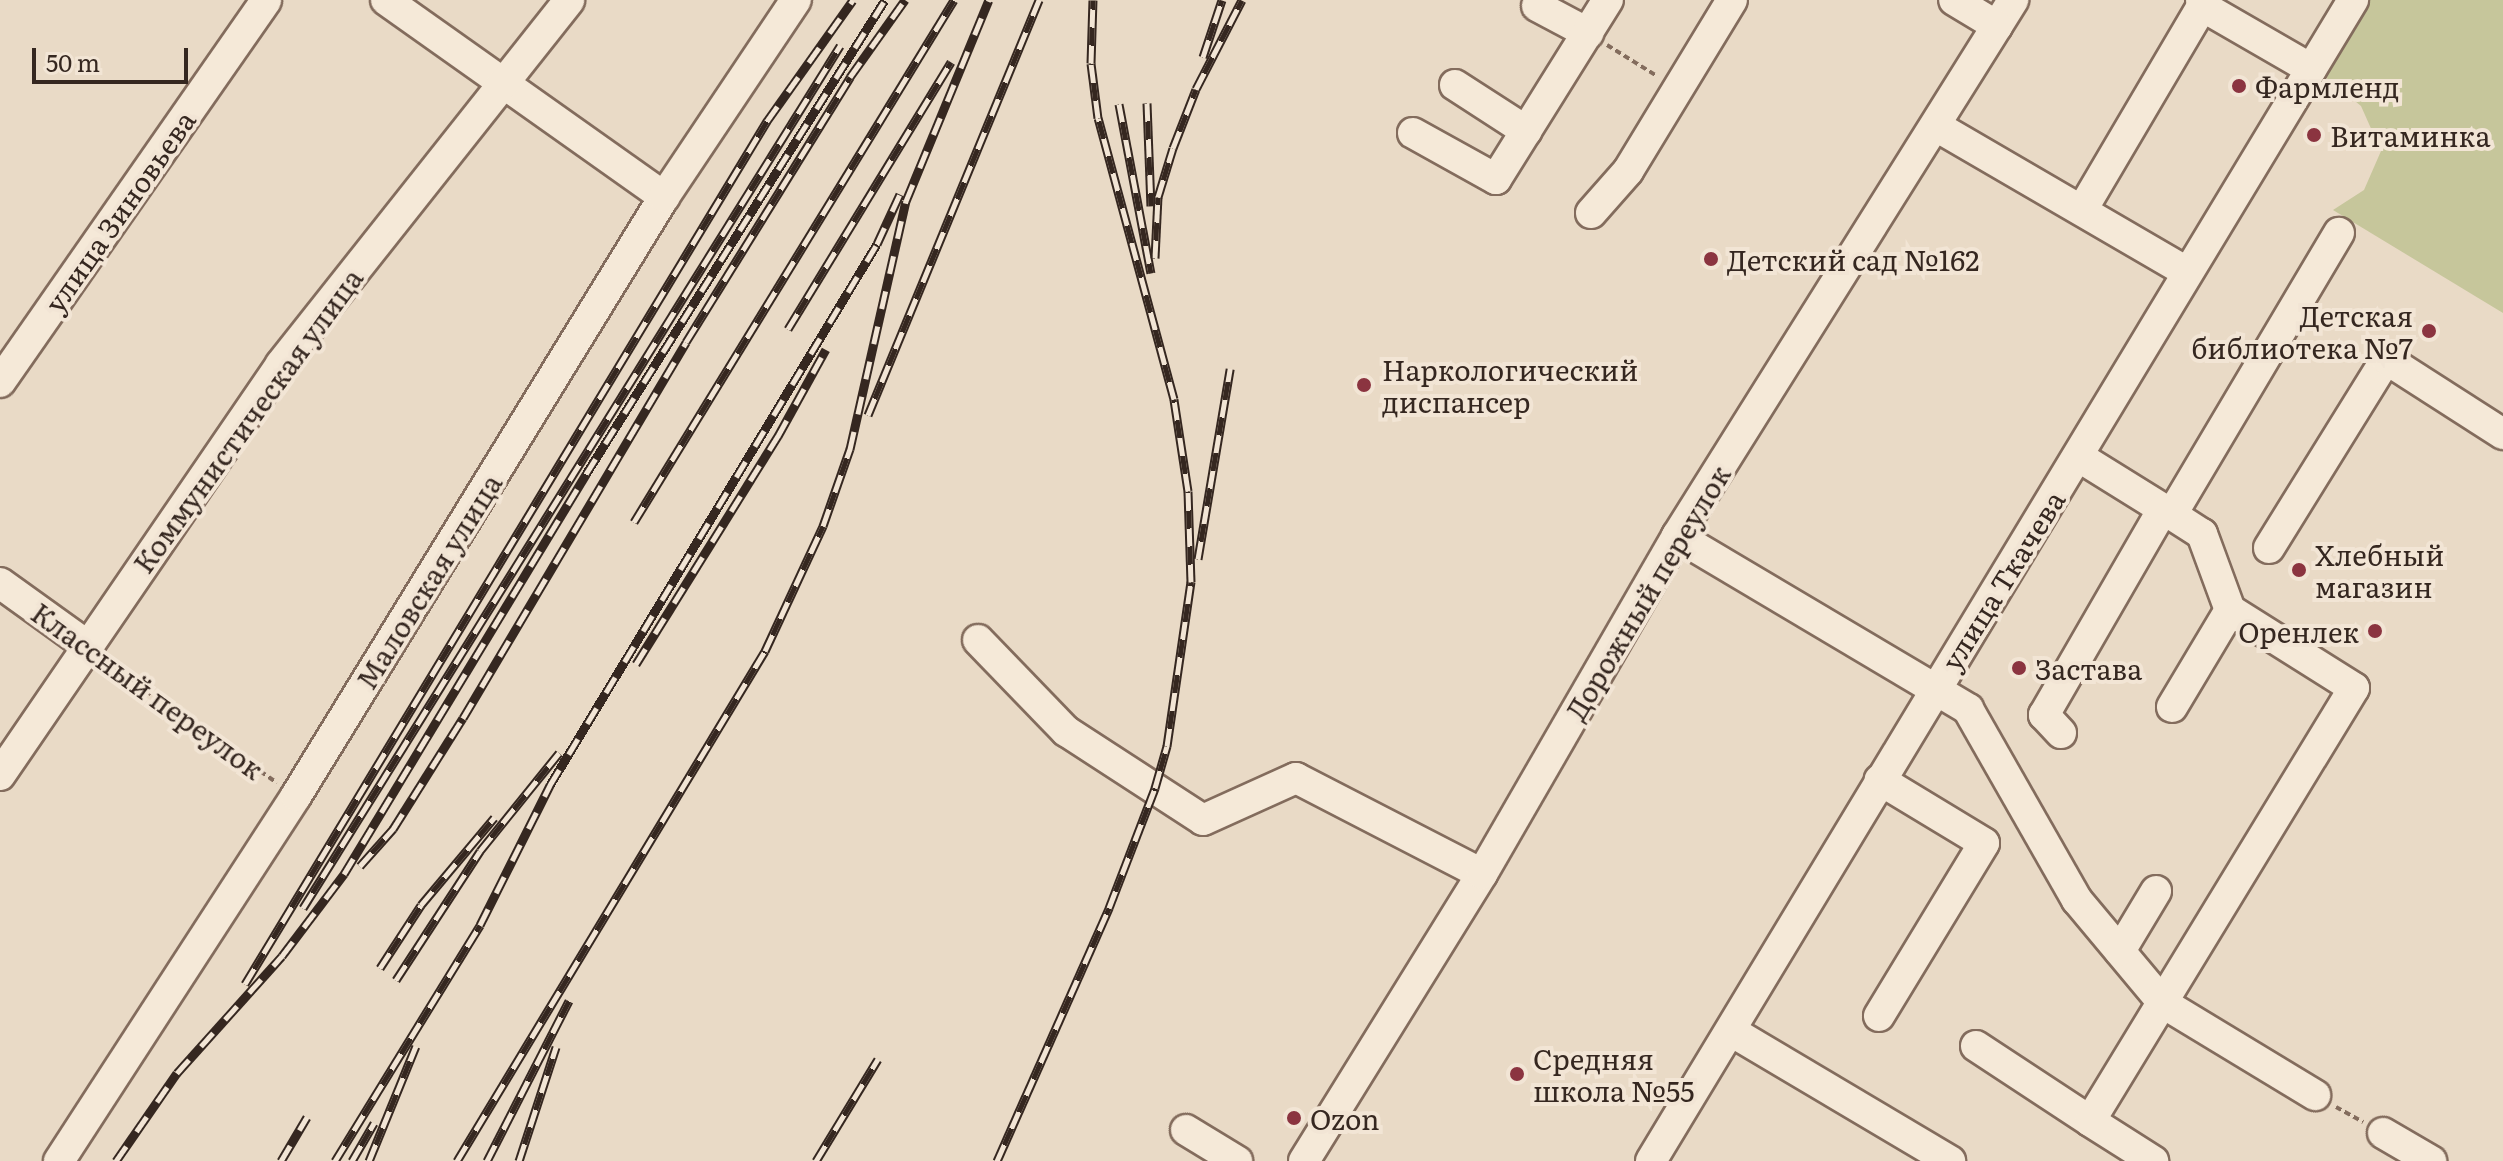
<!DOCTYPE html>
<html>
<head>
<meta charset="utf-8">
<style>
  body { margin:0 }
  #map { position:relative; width:2503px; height:1161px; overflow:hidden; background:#e9dac6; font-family:Literata,serif }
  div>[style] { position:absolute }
  .green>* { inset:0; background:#c6c69b }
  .path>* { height:4px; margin-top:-2px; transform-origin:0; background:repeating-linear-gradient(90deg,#836c5d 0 6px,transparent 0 10px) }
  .roads { filter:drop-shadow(2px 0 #836c5d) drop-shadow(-2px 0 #836c5d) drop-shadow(0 2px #836c5d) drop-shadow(0 -2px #836c5d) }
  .minor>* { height:30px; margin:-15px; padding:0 15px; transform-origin:15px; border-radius:15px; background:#f5e9d8 }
  .rail>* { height:9px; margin-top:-4.5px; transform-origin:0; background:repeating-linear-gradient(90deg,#f2e5d5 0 18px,#352720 0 36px); box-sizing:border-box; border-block:2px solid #352720 }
  .dots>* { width:22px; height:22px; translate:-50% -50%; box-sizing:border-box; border:4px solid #f2e5d5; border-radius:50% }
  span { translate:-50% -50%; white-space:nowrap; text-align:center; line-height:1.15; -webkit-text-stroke:8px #f2e5d5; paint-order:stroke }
  .poi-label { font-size:28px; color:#352720 }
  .left { translate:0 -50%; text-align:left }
  .right { translate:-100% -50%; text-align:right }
  .street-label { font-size:28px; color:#352720 }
  .scale { position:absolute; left:32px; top:48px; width:156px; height:36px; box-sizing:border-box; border:4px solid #352720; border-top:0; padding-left:10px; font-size:24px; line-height:28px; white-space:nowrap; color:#352720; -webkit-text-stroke:6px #f2e5d5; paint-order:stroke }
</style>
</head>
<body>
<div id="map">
  <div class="green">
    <div style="clip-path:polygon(2369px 0,2503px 0,2503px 313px,2333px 210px,2364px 190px,2381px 151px,2361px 106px,2323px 75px)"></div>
  </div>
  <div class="path">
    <div style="left:1607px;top:45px;width:59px;rotate:31.8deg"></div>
    <div style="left:105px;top:662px;width:210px;rotate:35.1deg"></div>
    <div style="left:2336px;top:1107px;width:31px;rotate:29deg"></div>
  </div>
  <div class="roads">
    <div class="minor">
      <div style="left:386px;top:0;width:341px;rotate:35.3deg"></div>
      <div style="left:2201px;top:0;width:6px;rotate:81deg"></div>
      <div style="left:2202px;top:6px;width:126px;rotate:30deg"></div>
      <div style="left:1537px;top:6px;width:58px;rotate:27.9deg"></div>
      <div style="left:1997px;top:26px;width:31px;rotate:-58deg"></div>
      <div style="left:1455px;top:85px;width:85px;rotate:32.9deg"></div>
      <div style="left:1936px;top:126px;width:290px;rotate:30.2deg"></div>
      <div style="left:1413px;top:133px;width:95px;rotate:29deg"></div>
      <div style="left:1496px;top:179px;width:211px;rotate:-58deg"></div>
      <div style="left:2082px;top:210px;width:237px;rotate:-59.5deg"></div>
      <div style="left:1591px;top:213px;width:56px;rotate:-48.6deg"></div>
      <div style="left:1628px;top:171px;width:200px;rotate:-58.7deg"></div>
      <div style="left:0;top:382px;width:465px;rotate:-55.1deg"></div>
      <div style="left:2172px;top:514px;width:327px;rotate:-59.3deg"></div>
      <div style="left:1677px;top:536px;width:339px;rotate:30.7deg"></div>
      <div style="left:1968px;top:709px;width:220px;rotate:60.3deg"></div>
      <div style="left:2077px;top:900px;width:134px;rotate:50.1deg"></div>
      <div style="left:2163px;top:1003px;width:178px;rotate:31.2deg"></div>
      <div style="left:2269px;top:548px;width:222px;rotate:-58.2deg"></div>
      <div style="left:2386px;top:359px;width:139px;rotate:32.7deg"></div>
      <div style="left:0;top:583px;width:105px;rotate:35.7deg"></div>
      <div style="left:978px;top:640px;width:127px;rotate:46deg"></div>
      <div style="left:1066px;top:731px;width:163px;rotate:33deg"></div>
      <div style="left:1203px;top:820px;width:102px;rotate:-24.3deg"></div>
      <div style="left:1296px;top:778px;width:209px;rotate:27.3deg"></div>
      <div style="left:2172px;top:707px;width:113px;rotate:-59.1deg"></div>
      <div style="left:2061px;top:733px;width:25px;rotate:-133deg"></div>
      <div style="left:2044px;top:715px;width:238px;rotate:-60deg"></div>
      <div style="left:2163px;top:509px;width:100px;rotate:-148.1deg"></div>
      <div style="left:0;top:775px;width:498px;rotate:-55.6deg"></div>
      <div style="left:281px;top:364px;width:464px;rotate:-51.6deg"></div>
      <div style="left:2120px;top:951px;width:70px;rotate:-59deg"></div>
      <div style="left:1879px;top:1016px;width:202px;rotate:-58.7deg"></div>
      <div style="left:1984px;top:843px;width:122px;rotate:-148.8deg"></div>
      <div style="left:1731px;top:1031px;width:255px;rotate:30.7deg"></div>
      <div style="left:1976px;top:1046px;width:136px;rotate:33.3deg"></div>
      <div style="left:2090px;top:1121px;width:507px;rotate:-58.63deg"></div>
      <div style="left:2354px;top:688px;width:146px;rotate:-147.8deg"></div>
      <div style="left:2230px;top:610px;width:81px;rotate:-110.2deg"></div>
      <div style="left:2202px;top:534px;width:46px;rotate:-147.3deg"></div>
      <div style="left:2090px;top:1121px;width:75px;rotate:32.4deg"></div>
      <div style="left:1186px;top:1130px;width:60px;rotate:31.3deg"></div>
      <div style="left:2383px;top:1133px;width:56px;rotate:30.3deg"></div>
      <div style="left:59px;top:1161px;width:435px;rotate:-57deg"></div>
      <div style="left:296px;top:796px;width:703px;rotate:-58.44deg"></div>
      <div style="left:664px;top:197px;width:237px;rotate:-56.2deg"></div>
      <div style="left:1304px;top:1161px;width:338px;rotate:-58.2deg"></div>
      <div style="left:1482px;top:874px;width:390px;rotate:-60deg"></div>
      <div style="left:1677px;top:536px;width:602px;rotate:-57.89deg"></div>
      <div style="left:1997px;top:26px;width:50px;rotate:-148.8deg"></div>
      <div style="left:1651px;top:1161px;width:1357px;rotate:-58.84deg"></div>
    </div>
  </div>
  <div class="rail">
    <div style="left:1203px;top:57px;width:60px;rotate:-71.6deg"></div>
    <div style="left:1147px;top:103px;width:103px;rotate:87.8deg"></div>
    <div style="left:1119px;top:104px;width:172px;rotate:79.3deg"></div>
    <div style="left:1155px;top:258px;width:61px;rotate:-87.2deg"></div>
    <div style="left:1158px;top:197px;width:51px;rotate:-73deg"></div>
    <div style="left:1173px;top:148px;width:63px;rotate:-68.7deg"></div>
    <div style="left:1196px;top:89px;width:100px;rotate:-62.7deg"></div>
    <div style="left:788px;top:329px;width:313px;rotate:-58.6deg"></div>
    <div style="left:868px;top:415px;width:449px;rotate:-67.6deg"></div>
    <div style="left:634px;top:522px;width:612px;rotate:-58.49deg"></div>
    <div style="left:1198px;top:559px;width:193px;rotate:-80.4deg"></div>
    <div style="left:636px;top:664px;width:269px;rotate:-58.1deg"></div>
    <div style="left:778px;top:436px;width:99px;rotate:-61.1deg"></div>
    <div style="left:360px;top:866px;width:50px;rotate:-48.3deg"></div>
    <div style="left:393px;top:829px;width:131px;rotate:-57.8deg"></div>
    <div style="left:463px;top:718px;width:437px;rotate:-59.3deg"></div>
    <div style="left:686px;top:342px;width:312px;rotate:-58.2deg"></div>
    <div style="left:850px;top:77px;width:95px;rotate:-54.5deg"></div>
    <div style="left:303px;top:908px;width:1016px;rotate:-58.08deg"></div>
    <div style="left:380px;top:968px;width:75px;rotate:-56.9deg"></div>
    <div style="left:421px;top:905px;width:114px;rotate:-50deg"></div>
    <div style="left:396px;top:980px;width:154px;rotate:-56.9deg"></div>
    <div style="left:480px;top:851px;width:126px;rotate:-51.1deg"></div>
    <div style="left:245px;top:984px;width:1009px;rotate:-58.83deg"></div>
    <div style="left:767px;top:121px;width:148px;rotate:-54.6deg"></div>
    <div style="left:116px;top:1161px;width:107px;rotate:-55.3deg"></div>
    <div style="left:177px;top:1073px;width:157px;rotate:-48.1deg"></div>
    <div style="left:282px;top:956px;width:103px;rotate:-52.9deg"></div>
    <div style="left:344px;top:874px;width:468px;rotate:-58.8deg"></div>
    <div style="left:586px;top:474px;width:560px;rotate:-57.76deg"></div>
    <div style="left:281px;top:1161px;width:51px;rotate:-59.4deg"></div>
    <div style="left:335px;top:1161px;width:277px;rotate:-58.4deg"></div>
    <div style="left:480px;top:925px;width:157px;rotate:-63.4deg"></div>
    <div style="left:550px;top:785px;width:632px;rotate:-58.85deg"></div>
    <div style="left:877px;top:244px;width:55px;rotate:-65.3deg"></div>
    <div style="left:352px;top:1161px;width:44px;rotate:-59.9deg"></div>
    <div style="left:369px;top:1161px;width:124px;rotate:-67.8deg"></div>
    <div style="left:457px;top:1161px;width:596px;rotate:-58.87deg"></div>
    <div style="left:765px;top:651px;width:138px;rotate:-65.1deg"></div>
    <div style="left:823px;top:526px;width:82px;rotate:-70.7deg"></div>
    <div style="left:850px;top:449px;width:254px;rotate:-77.3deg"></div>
    <div style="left:906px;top:201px;width:217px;rotate:-67.6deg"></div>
    <div style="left:487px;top:1161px;width:180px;rotate:-62.9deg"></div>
    <div style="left:519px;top:1161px;width:120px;rotate:-72deg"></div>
    <div style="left:816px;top:1161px;width:119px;rotate:-58.7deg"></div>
    <div style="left:997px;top:1161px;width:277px;rotate:-66.1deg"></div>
    <div style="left:1109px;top:908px;width:129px;rotate:-69deg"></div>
    <div style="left:1155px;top:788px;width:44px;rotate:-74.1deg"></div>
    <div style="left:1167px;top:746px;width:166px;rotate:-81.7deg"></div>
    <div style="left:1191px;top:582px;width:91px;rotate:-91.9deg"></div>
    <div style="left:1188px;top:491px;width:93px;rotate:-98.7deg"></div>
    <div style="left:1174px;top:399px;width:291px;rotate:-105.1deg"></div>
    <div style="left:1098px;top:118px;width:55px;rotate:-97.3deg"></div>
    <div style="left:1091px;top:63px;width:63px;rotate:-88.2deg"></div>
  </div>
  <div class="dots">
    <div style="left:2239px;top:86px;background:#8b3440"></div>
    <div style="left:2314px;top:135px;background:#8b3440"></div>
    <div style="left:1711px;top:259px;background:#8b3440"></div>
    <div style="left:2429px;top:331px;background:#8b3440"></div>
    <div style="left:1364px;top:385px;background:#8b3440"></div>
    <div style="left:2299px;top:570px;background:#8b3440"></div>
    <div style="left:2375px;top:631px;background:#8b3440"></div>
    <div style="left:2019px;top:668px;background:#8b3440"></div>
    <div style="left:1517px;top:1074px;background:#8b3440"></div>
    <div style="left:1294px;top:1118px;background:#8b3440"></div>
  </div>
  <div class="poi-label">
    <span class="left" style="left:2255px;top:86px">Фармленд</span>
    <span class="left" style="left:2330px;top:135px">Витаминка</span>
    <span class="left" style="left:1727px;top:259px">Детский сад №162</span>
    <span class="right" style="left:2413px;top:331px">Детская<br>библиотека №7</span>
    <span class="left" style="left:1382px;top:385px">Наркологический<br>диспансер</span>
    <span class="left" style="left:2315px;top:570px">Хлебный<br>магазин</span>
    <span class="right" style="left:2359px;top:631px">Оренлек</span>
    <span class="left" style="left:2035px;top:668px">Застава</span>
    <span class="left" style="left:1533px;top:1074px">Средняя<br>школа №55</span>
    <span class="left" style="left:1310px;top:1118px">Ozon</span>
  </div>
  <div class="street-label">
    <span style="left:119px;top:211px;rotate:-55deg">улица Зиновьева</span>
    <span style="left:247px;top:420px;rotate:-54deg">Коммунистическая улица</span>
    <span style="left:2002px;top:580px;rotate:-58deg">улица Ткачева</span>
    <span style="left:428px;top:581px;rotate:-58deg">Маловская улица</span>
    <span style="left:1647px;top:592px;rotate:-59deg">Дорожный переулок</span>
    <span style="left:148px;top:690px;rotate:36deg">Классный переулок</span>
  </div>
  <div class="scale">50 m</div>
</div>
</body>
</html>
